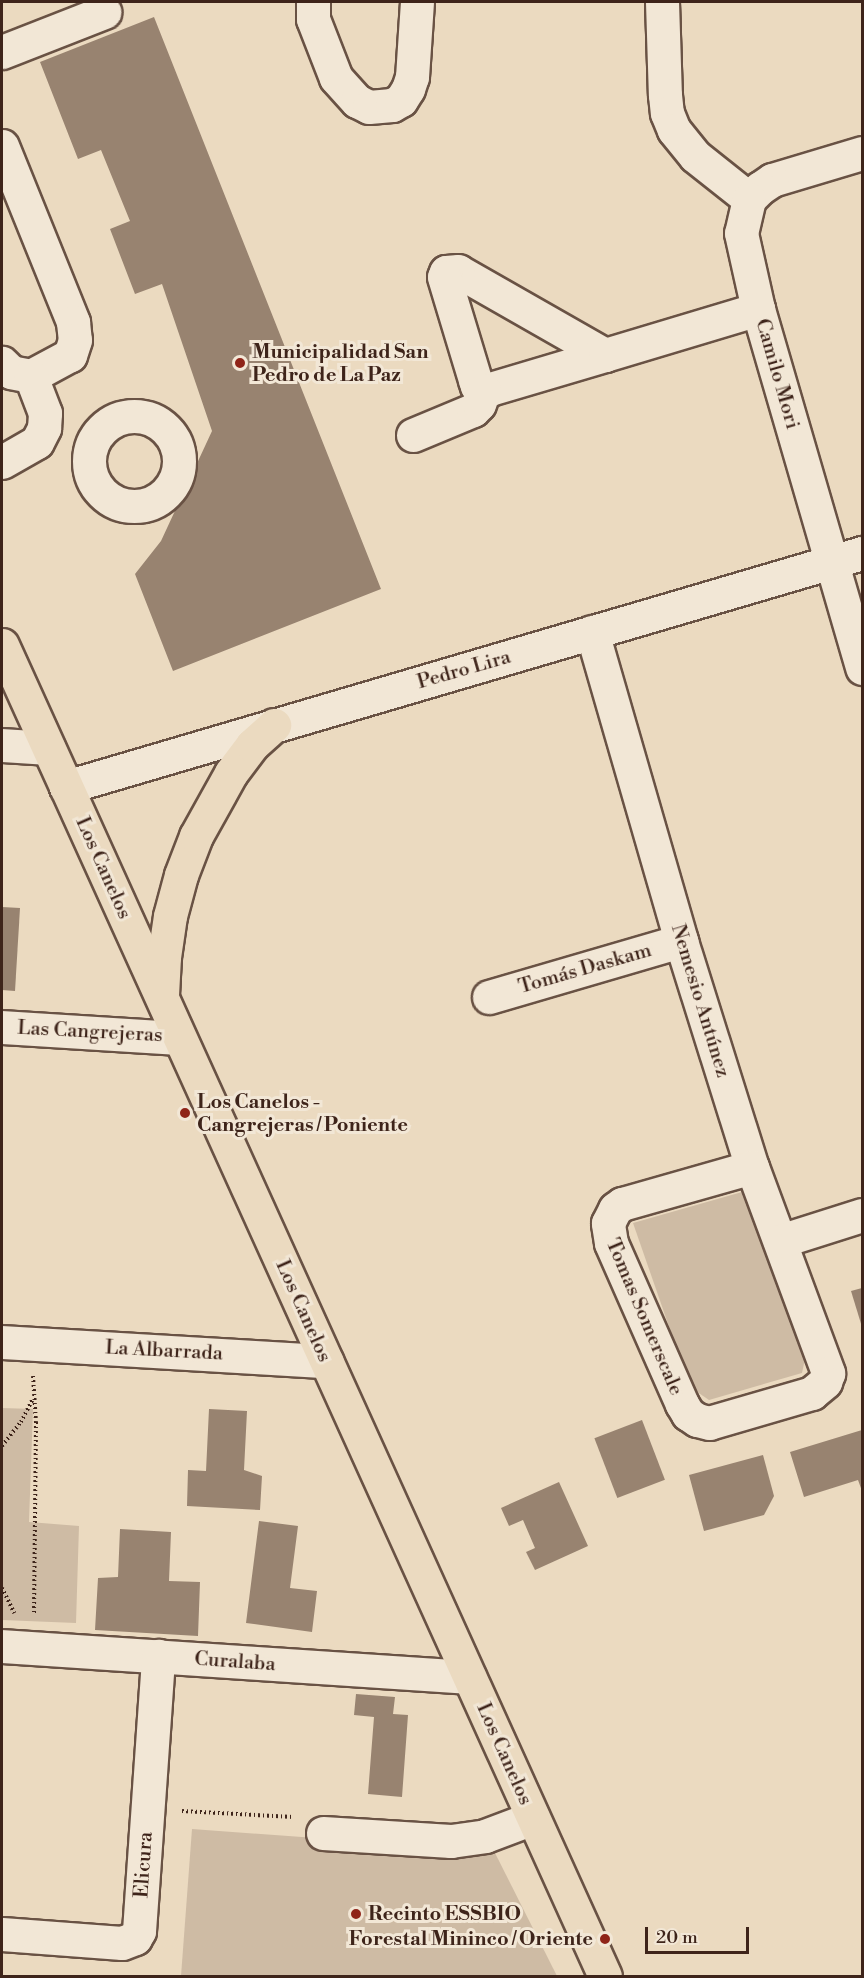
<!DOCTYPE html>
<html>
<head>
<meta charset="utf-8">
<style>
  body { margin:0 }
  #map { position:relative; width:864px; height:1978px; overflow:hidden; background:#ebdac0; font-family:"Libre Bodoni",serif }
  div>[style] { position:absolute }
  .green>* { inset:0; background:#cebba4 }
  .building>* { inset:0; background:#988370; transform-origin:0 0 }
  .path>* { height:4px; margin-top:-2px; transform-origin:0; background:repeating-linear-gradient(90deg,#3e241a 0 1.5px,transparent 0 4.5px) }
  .roads { filter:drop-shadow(2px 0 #695244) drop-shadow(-2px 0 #695244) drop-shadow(0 2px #695244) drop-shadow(0 -2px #695244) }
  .minor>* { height:33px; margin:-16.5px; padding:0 16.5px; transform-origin:16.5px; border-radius:16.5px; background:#f2e7d6 }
  .minor>.ring { margin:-16.5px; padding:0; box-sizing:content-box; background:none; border:33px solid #f2e7d6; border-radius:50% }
  .major>* { height:33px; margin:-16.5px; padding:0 16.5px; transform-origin:16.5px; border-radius:16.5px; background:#ebdac0 }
  .dots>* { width:16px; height:16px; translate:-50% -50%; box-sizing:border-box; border:3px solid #f2e7d6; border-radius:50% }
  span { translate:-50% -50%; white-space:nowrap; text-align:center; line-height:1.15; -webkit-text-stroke:6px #f2e7d6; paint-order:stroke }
  .poi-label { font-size:20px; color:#3e241a; font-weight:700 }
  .left { translate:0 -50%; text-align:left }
  .right { translate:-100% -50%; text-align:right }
  .street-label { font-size:20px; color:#3e241a }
  .frame { position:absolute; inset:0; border:3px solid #3e241a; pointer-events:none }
  .scale { position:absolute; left:645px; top:1927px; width:104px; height:27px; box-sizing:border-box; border:3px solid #3e241a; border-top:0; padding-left:8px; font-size:18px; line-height:21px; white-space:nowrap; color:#3e241a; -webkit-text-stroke:4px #f2e7d6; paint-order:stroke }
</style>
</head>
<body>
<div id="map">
  <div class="green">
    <div style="clip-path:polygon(742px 1192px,806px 1354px,802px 1373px,709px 1400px,690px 1387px,633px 1223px)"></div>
    <div style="clip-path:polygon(2px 1408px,33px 1409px,29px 1522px,79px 1526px,76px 1623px,2px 1620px)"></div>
    <div style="clip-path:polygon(192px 1829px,494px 1851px,557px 1976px,181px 1976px)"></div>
  </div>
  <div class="building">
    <div style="clip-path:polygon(154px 17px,381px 589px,173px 671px,135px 574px,161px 541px,212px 431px,162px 284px,135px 294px,110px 229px,130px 221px,101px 150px,78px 159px,40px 62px)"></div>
    <div style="clip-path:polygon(2px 907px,20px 908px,15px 991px,2px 990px)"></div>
    <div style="clip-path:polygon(862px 1288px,862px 1327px,851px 1291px)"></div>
    <div style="clip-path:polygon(209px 1409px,247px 1411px,244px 1470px,262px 1476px,260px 1510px,187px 1506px,188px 1470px,206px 1471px)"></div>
    <div style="left:642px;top:1420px;width:64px;height:51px;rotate:69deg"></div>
    <div style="clip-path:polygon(862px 1430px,862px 1491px,858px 1480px,804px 1497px,790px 1452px)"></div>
    <div style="clip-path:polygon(763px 1455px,774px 1496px,764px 1515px,704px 1531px,689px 1475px)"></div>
    <div style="clip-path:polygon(559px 1482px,588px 1546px,535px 1570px,526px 1552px,535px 1548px,523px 1520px,509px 1526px,501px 1508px)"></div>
    <div style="clip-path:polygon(259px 1521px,298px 1526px,290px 1588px,317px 1591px,312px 1632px,246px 1623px)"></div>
    <div style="clip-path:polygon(120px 1529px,171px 1532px,169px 1581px,200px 1582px,198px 1636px,95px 1630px,98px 1578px,118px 1577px)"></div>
    <div style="clip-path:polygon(356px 1694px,395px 1697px,393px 1714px,408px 1715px,402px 1797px,368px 1794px,374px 1717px,354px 1715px)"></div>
  </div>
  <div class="path">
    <div style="left:33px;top:1376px;width:46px;rotate:86.3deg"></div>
    <div style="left:36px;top:1422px;width:192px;rotate:90.6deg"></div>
    <div style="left:2px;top:1446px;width:31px;rotate:-52deg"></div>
    <div style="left:21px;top:1422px;width:25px;rotate:-63deg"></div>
    <div style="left:2px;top:1588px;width:28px;rotate:64deg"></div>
    <div style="left:182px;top:1811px;width:112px;rotate:3.1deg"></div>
  </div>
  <div class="roads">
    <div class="minor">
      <div style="left:313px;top:2px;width:17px;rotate:90deg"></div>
      <div style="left:313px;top:19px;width:63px;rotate:68.7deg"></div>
      <div style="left:336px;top:78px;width:31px;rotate:48deg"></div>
      <div style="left:357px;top:101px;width:13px;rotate:27deg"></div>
      <div style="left:369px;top:107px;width:23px;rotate:-5deg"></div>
      <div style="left:392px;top:105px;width:10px;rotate:-29deg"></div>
      <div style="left:401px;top:100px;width:13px;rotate:-58deg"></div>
      <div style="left:408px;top:89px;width:13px;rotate:-72deg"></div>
      <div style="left:412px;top:77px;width:75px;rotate:-86.2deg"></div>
      <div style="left:662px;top:2px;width:93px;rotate:88.2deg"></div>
      <div style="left:665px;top:95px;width:18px;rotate:84deg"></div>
      <div style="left:667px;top:113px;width:18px;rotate:68deg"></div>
      <div style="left:674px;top:130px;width:33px;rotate:51deg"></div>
      <div style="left:695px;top:156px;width:69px;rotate:38.5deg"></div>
      <div style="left:2px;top:52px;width:110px;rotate:-21.4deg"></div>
      <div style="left:2px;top:146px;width:190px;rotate:68deg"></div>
      <div style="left:73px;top:322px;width:18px;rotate:84deg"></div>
      <div style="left:75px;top:340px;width:16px;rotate:108deg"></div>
      <div style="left:70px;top:355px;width:44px;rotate:151.7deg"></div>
      <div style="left:31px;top:376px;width:20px;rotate:-169deg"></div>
      <div style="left:11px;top:372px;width:13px;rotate:-135deg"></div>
      <div style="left:862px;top:153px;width:94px;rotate:163.3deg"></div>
      <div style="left:772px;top:180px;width:14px;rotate:146deg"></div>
      <div style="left:760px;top:188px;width:16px;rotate:135deg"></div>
      <div style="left:749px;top:199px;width:35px;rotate:103deg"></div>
      <div style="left:741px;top:233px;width:78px;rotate:77.4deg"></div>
      <div style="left:758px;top:309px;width:374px;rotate:73.8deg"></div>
      <div style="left:605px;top:355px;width:169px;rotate:-150.3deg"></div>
      <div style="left:458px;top:271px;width:12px;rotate:175deg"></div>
      <div style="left:446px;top:272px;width:5px;rotate:112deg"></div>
      <div style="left:444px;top:277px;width:108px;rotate:73.2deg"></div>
      <div style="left:475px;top:380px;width:6px;rotate:72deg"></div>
      <div style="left:477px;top:386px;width:8px;rotate:30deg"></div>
      <div style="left:484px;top:390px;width:6px;rotate:-9deg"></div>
      <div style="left:490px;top:389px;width:120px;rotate:-16.5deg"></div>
      <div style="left:605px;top:355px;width:160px;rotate:-16.7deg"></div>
      <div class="ring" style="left:89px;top:416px;width:57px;height:57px"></div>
      <div style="left:413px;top:435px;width:65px;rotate:-22.6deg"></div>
      <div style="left:473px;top:410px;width:8px;rotate:-45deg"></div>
      <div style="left:479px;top:404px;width:15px;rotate:-70deg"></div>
      <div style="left:2px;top:462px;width:40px;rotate:-29.7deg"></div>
      <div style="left:37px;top:442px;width:16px;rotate:-63deg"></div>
      <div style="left:44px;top:428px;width:15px;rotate:-86deg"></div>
      <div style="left:45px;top:413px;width:40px;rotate:-111deg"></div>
      <div style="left:592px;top:632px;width:322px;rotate:73.9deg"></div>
      <div style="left:681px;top:941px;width:237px;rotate:72.6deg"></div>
      <div style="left:752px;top:1167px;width:220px;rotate:69.7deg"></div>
      <div style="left:828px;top:1373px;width:9px;rotate:108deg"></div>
      <div style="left:825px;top:1382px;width:17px;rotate:140deg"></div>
      <div style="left:812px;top:1393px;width:107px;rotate:163.8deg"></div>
      <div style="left:709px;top:1423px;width:12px;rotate:-166deg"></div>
      <div style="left:697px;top:1420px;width:11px;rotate:-146deg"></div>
      <div style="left:688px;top:1414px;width:12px;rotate:-121deg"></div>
      <div style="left:682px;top:1404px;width:176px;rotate:-113.8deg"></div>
      <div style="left:611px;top:1243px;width:20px;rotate:-99deg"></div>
      <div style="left:608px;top:1223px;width:16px;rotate:-63deg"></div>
      <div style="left:615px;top:1209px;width:9px;rotate:-36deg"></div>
      <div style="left:622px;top:1204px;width:135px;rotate:-15.9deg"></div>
      <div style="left:2px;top:745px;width:46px;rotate:3.7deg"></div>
      <div style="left:66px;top:787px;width:830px;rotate:-16.38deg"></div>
      <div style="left:489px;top:997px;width:200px;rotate:-16.3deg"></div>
      <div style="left:2px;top:1027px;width:177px;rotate:3.6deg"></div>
      <div style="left:780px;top:1241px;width:86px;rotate:-17.6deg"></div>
      <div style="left:2px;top:1342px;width:325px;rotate:3.4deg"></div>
      <div style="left:2px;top:1646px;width:468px;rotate:3.8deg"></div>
      <div style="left:323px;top:1833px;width:128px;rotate:3.6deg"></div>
      <div style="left:451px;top:1841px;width:34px;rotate:-8deg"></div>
      <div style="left:485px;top:1836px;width:51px;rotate:-20.6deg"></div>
      <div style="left:2px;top:1934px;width:120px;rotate:4.3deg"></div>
      <div style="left:122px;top:1943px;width:14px;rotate:-21deg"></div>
      <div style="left:135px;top:1938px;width:8px;rotate:-60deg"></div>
      <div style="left:139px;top:1931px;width:276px;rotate:-86deg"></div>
    </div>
    <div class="major">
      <div style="left:2px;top:645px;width:1461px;rotate:65.63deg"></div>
      <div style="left:162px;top:995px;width:38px;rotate:-87deg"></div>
      <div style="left:164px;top:957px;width:41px;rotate:-81.7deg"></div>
      <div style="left:170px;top:916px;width:42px;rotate:-75deg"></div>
      <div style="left:181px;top:875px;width:42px;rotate:-69deg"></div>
      <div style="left:196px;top:836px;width:72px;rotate:-60.9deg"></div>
      <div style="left:231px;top:773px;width:35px;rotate:-53deg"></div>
      <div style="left:252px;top:745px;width:30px;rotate:-42deg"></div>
    </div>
  </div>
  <div class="dots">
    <div style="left:240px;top:363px;background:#8f2418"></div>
    <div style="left:185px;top:1113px;background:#8f2418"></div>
    <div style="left:356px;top:1914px;background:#8f2418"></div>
    <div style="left:605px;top:1939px;background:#8f2418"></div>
  </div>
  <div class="poi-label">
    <span class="left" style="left:252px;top:364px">Municipalidad San<br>Pedro de La Paz</span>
    <span class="left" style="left:197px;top:1114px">Los Canelos -<br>Cangrejeras / Poniente</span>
    <span class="left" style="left:368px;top:1914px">Recinto ESSBIO</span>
    <span class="right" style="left:593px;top:1939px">Forestal Mininco / Oriente</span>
  </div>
  <div class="street-label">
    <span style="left:777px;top:374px;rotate:74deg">Camilo Mori</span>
    <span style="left:464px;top:670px;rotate:-16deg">Pedro Lira</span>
    <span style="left:103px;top:868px;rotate:66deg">Los Canelos</span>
    <span style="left:585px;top:969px;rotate:-16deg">Tomás Daskam</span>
    <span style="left:700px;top:1001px;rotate:73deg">Nemesio Antúnez</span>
    <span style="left:90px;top:1032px;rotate:3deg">Las Cangrejeras</span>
    <span style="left:303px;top:1311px;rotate:66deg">Los Canelos</span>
    <span style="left:644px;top:1317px;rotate:67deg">Tomas Somerscale</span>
    <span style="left:164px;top:1351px;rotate:3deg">La Albarrada</span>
    <span style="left:235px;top:1662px;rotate:4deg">Curalaba</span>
    <span style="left:504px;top:1754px;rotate:66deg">Los Canelos</span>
    <span style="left:144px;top:1865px;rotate:-86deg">Elicura</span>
  </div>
  <div class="frame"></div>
  <div class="scale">20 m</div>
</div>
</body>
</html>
